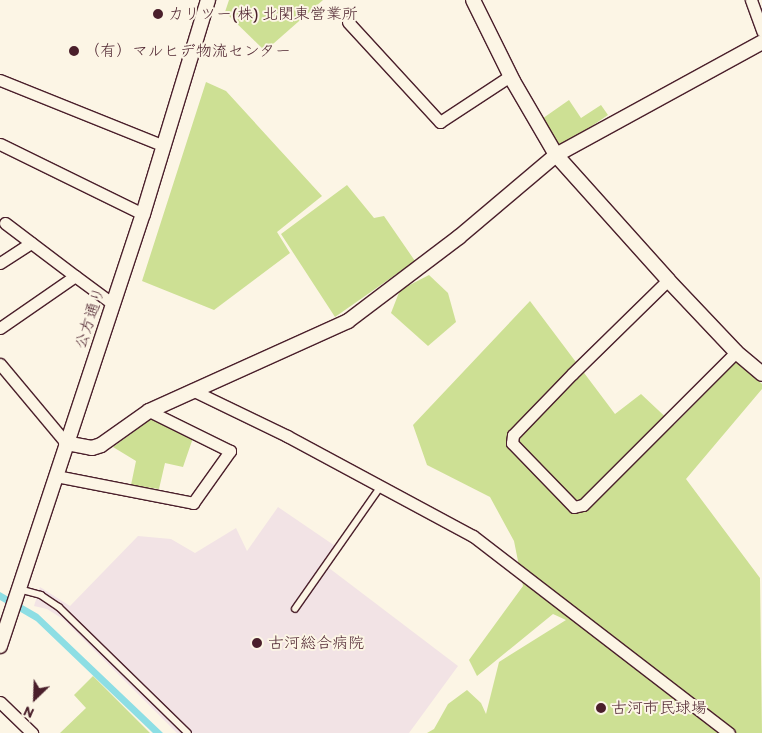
<!DOCTYPE html>
<html>
<head>
<meta charset="utf-8">
<style>
  body { margin:0 }
  #map { position:relative; width:762px; height:733px; overflow:hidden; background:#fcf5e5; font-family:Itim,"Klee One",sans-serif }
  div>[style] { position:absolute }
  .built>* { inset:0; background:#f2e3e5 }
  .green>* { inset:0; background:#cde094 }
  .water>* { inset:0; background:#8ddee4 }
  .roads { filter:drop-shadow(1px 0 #4a1f2b) drop-shadow(-1px 0 #4a1f2b) drop-shadow(0 1px #4a1f2b) drop-shadow(0 -1px #4a1f2b) }
  .service>* { height:5.5px; margin:-2.75px; padding:0 2.75px; transform-origin:2.75px; border-radius:2.75px; background:#fcf5e5 }
  .minor>* { height:11px; margin:-5.5px; padding:0 5.5px; transform-origin:5.5px; border-radius:5.5px; background:#fcf5e5 }
  .tertiary>* { height:14px; margin:-7px; padding:0 7px; transform-origin:7px; border-radius:7px; background:#fcf5e5 }
  .dots>* { width:14px; height:14px; translate:-50% -50%; box-sizing:border-box; border:2px solid #fcf5e5; border-radius:50% }
  span { translate:-50% -50%; white-space:nowrap; text-align:center; line-height:1.15; -webkit-text-stroke:4px #fcf5e5; paint-order:stroke }
  .poi-label { font-size:16px; color:#4a1f2b }
  .left { translate:0 -50%; text-align:left }
  .street-label { font-size:16px; color:#4a1f2b }
  .north { position:absolute; left:10px; top:673px; width:50px; height:50px; -webkit-text-stroke:4px #fcf5e5; paint-order:stroke; rotate:204deg; font-size:14px; font-weight:700; line-height:20px; text-align:center; color:#4a1f2b }
  .north::after { content:''; display:block; margin:auto; width:18px; height:22px; background:#4a1f2b; clip-path:polygon(50% 0,100% 100%,50% 72%,0 100%) }
</style>
</head>
<body>
<div id="map">
  <div class="built">
    <div style="clip-path:polygon(278px 507px,341px 550px,329px 568px,458px 666px,409px 733px,177px 733px,63px 619px,47px 609px,34px 606px,40px 587px,70px 606px,138px 536px,171px 539px,195px 553px,236px 528px,247px 551px)"></div>
  </div>
  <div class="green">
    <div style="clip-path:polygon(229px 0,323px 0,265px 51px,225px 12px)"></div>
    <div style="clip-path:polygon(206px 82px,226px 91px,322px 196px,277px 232px,290px 253px,214px 310px,142px 281px)"></div>
    <div style="clip-path:polygon(569px 100px,581px 118px,601px 105px,608px 115px,558px 149px,539px 121px)"></div>
    <div style="clip-path:polygon(347px 185px,374px 218px,384px 216px,415px 261px,335px 317px,281px 234px)"></div>
    <div style="clip-path:polygon(429px 275px,448px 293px,456px 322px,428px 346px,391px 313px,400px 290px)"></div>
    <div style="clip-path:polygon(530px 301px,615px 414px,641px 394px,674px 425px,737px 361px,762px 384px,762px 389px,686px 479px,760px 578px,762px 733px,427px 733px,434px 729px,448px 704px,467px 690px,481px 703px,486px 714px,499px 662px,566px 620px,553px 614px,477px 676px,469px 660px,523px 586px,514px 541px,490px 497px,427px 465px,413px 425px)"></div>
    <div style="clip-path:polygon(154px 417px,193px 438px,183px 467px,165px 463px,159px 489px,131px 485px,136px 461px,113px 447px)"></div>
    <div style="clip-path:polygon(93px 676px,150px 733px,60px 733px,86px 708px,74px 695px)"></div>
  </div>
  <div class="water">
    <div style="clip-path:polygon(0 592px,38px 614px,163px 733px,153px 733px,36px 621px,0 600px)"></div>
  </div>
  <div class="roads">
    <div class="service">
      <div style="left:19px;top:589px;width:23px;rotate:15deg"></div>
      <div style="left:41px;top:595px;width:22px;rotate:34deg"></div>
      <div style="left:59px;top:607px;width:180px;rotate:44.3deg"></div>
      <div style="left:295px;top:609px;width:150px;rotate:-55deg"></div>
    </div>
    <div class="minor">
      <div style="left:751px;top:0;width:33px;rotate:70deg"></div>
      <div style="left:348px;top:22px;width:136px;rotate:47.4deg"></div>
      <div style="left:440px;top:122px;width:84px;rotate:-33.3deg"></div>
      <div style="left:0;top:80px;width:177px;rotate:21.9deg"></div>
      <div style="left:0;top:144px;width:159px;rotate:26.1deg"></div>
      <div style="left:5px;top:223px;width:88px;rotate:37.1deg"></div>
      <div style="left:0;top:263px;width:37px;rotate:-33deg"></div>
      <div style="left:668px;top:280px;width:134px;rotate:135.6deg"></div>
      <div style="left:572px;top:374px;width:85px;rotate:134deg"></div>
      <div style="left:513px;top:435px;width:8px;rotate:97deg"></div>
      <div style="left:512px;top:443px;width:89px;rotate:45.9deg"></div>
      <div style="left:574px;top:507px;width:9px;rotate:-13deg"></div>
      <div style="left:583px;top:505px;width:216px;rotate:-45deg"></div>
      <div style="left:0;top:328px;width:91px;rotate:-34.7deg"></div>
      <div style="left:75px;top:276px;width:47px;rotate:36.4deg"></div>
      <div style="left:0;top:364px;width:103px;rotate:50.1deg"></div>
      <div style="left:192px;top:390px;width:106px;rotate:25.8deg"></div>
      <div style="left:287px;top:436px;width:211px;rotate:28.3deg"></div>
      <div style="left:473px;top:536px;width:323px;rotate:37.6deg"></div>
      <div style="left:56px;top:476px;width:140px;rotate:11.1deg"></div>
      <div style="left:193px;top:503px;width:64px;rotate:-54.6deg"></div>
      <div style="left:230px;top:451px;width:90px;rotate:-153.7deg"></div>
      <div style="left:0;top:702px;width:45px;rotate:44.1deg"></div>
    </div>
    <div class="tertiary">
      <div style="left:473px;top:0;width:90px;rotate:63.7deg"></div>
      <div style="left:513px;top:81px;width:86px;rotate:59.8deg"></div>
      <div style="left:556px;top:155px;width:168px;rotate:48.1deg"></div>
      <div style="left:668px;top:280px;width:99px;rotate:46.6deg"></div>
      <div style="left:736px;top:352px;width:34px;rotate:40deg"></div>
      <div style="left:66px;top:443px;width:26px;rotate:11deg"></div>
      <div style="left:92px;top:448px;width:9px;rotate:-18deg"></div>
      <div style="left:101px;top:445px;width:59px;rotate:-35.3deg"></div>
      <div style="left:149px;top:411px;width:218px;rotate:-24.3deg"></div>
      <div style="left:348px;top:321px;width:139px;rotate:-37.1deg"></div>
      <div style="left:459px;top:237px;width:127px;rotate:-40.2deg"></div>
      <div style="left:556px;top:155px;width:235px;rotate:-28.7deg"></div>
      <div style="left:0;top:646px;width:455px;rotate:-71.7deg"></div>
      <div style="left:143px;top:214px;width:224px;rotate:-73.1deg"></div>
    </div>
  </div>
  <div class="dots">
    <div style="left:158px;top:14px;background:#4a1f2b"></div>
    <div style="left:74px;top:51px;background:#4a1f2b"></div>
    <div style="left:257px;top:643px;background:#4a1f2b"></div>
    <div style="left:601px;top:708px;background:#4a1f2b"></div>
  </div>
  <div class="poi-label">
    <span class="left" style="left:168px;top:14px">カリツー(株) 北関東営業所</span>
    <span class="left" style="left:84px;top:51px">（有）マルヒデ物流センター</span>
    <span class="left" style="left:268px;top:643px">古河総合病院</span>
    <span class="left" style="left:611px;top:708px">古河市民球場</span>
  </div>
  <div class="street-label">
    <span style="left:90px;top:318px;rotate:-72deg">公方通り</span>
  </div>
  <div class="north">N</div>
</div>
</body>
</html>
